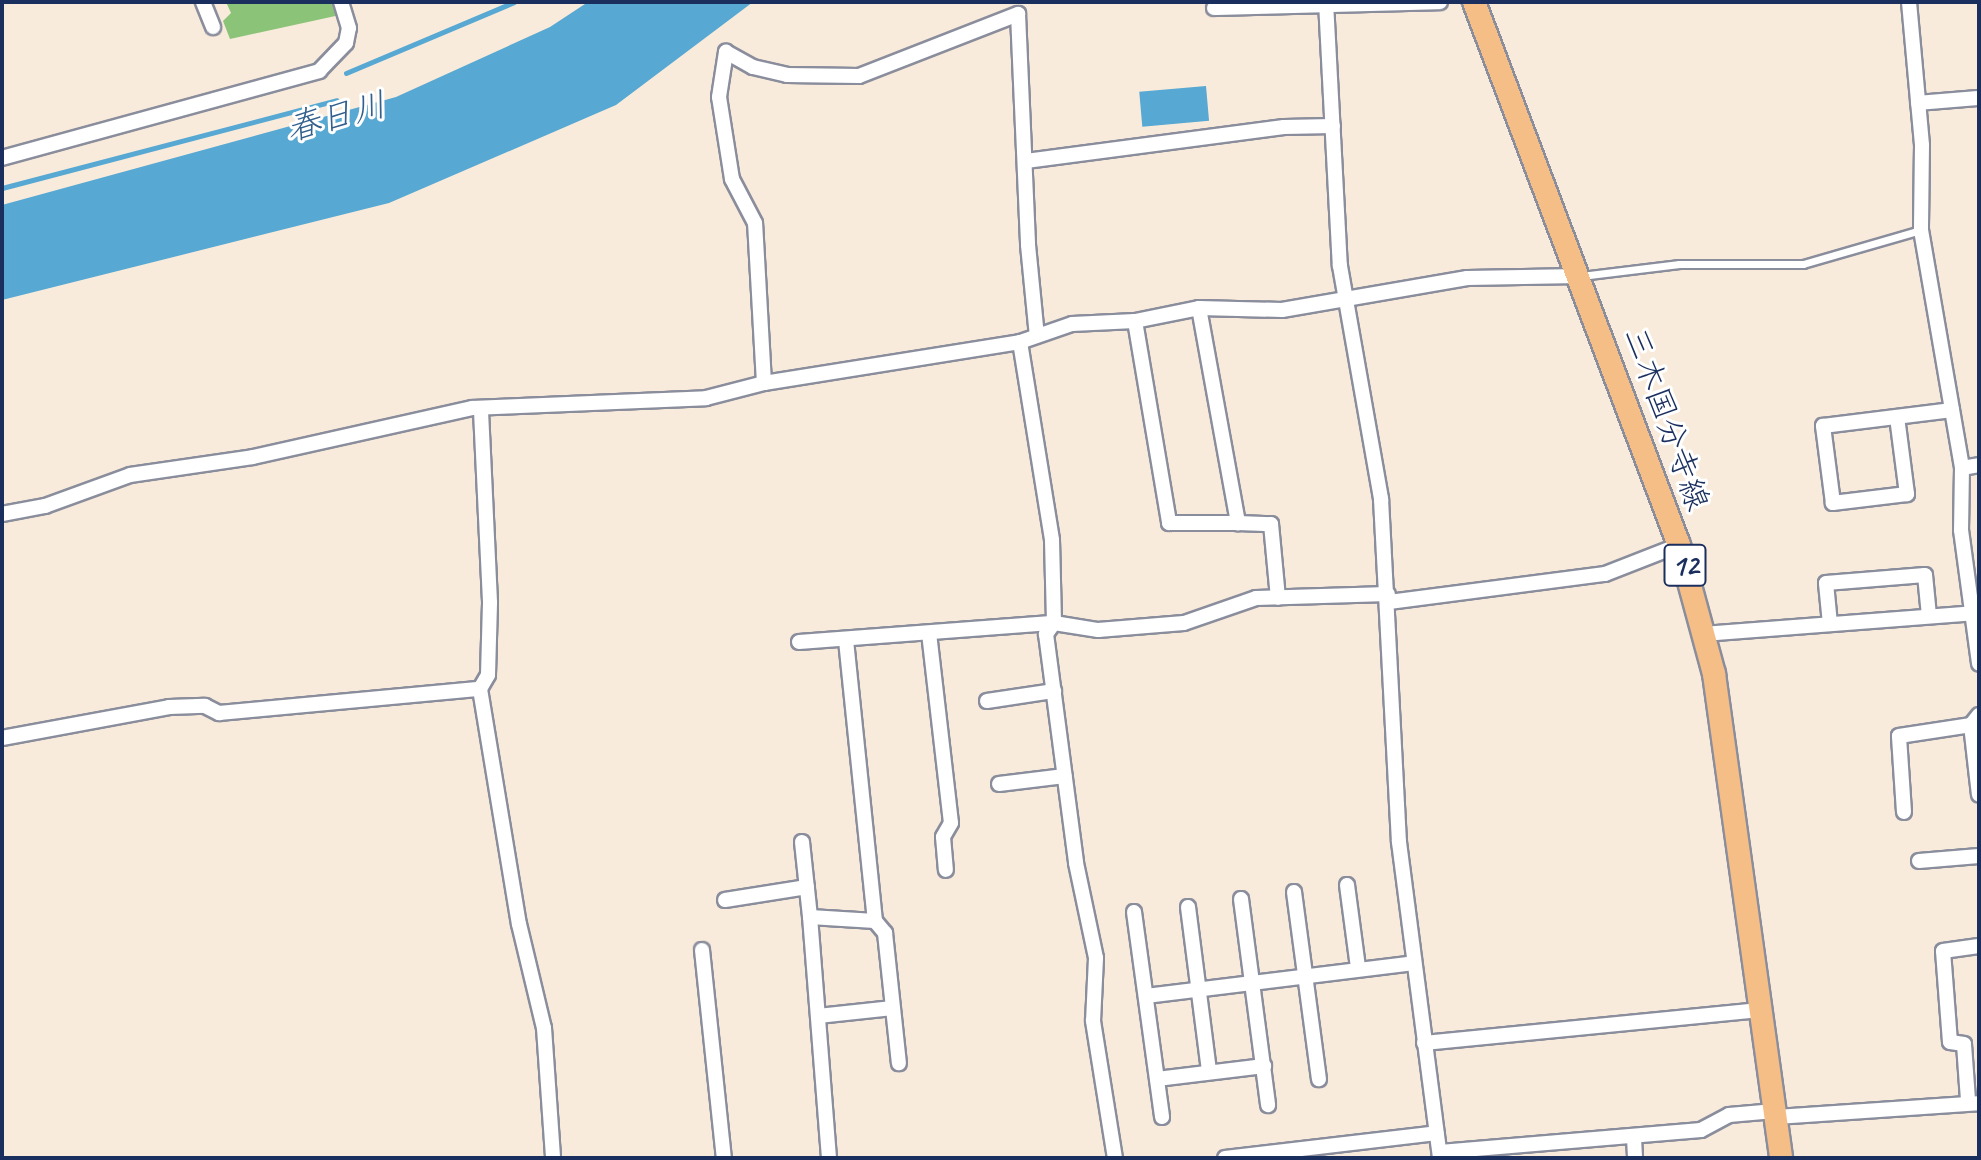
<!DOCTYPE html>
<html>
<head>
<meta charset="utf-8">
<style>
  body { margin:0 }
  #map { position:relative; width:1981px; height:1160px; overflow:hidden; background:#f9ebdb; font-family:Caveat,"Klee One",sans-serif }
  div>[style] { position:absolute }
  .green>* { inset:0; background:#8bc478 }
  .water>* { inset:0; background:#57a8d2; transform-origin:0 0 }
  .stream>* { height:5px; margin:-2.5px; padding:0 2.5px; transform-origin:2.5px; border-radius:2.5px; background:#57a8d2 }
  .roads { filter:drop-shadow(2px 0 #8a8d9c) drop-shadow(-2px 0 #8a8d9c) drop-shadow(0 2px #8a8d9c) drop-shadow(0 -2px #8a8d9c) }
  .lane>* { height:7px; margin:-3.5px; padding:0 3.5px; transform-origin:3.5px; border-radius:3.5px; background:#fff }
  .street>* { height:14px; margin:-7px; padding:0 7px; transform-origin:7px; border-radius:7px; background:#fff }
  .primary>* { height:22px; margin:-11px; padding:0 11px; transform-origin:11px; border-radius:11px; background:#f6be87 }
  span { translate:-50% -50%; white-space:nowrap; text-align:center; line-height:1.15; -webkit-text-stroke:6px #fff; paint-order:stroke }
  .shield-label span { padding:2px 6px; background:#fff; border:2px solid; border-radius:6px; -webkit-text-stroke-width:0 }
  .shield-label { font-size:30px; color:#1b2f5e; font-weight:700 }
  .street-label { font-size:32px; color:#1b2f5e }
  .water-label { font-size:34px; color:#335f8c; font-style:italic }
  .frame { position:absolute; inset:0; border:4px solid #1b2f5e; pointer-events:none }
</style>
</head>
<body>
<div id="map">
  <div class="green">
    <div style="clip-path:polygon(226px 2px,336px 2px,340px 15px,230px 39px,223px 21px,231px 13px)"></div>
  </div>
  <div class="water">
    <div style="clip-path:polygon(588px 2px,753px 2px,616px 105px,389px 203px,2px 300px,2px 205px,396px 97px,550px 27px)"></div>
    <div style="left:1206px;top:86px;width:35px;height:67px;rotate:85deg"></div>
  </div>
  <div class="stream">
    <div style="left:346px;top:73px;width:182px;rotate:-22.9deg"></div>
    <div style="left:2px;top:188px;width:346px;rotate:-14.7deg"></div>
  </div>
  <div class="roads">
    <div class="lane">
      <div style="left:1581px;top:276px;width:99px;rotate:-7deg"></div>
      <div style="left:1679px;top:264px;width:124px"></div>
      <div style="left:1803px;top:264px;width:123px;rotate:-16.1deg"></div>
    </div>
    <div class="street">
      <div style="left:203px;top:2px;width:27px;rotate:68deg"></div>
      <div style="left:1326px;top:2px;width:264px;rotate:87deg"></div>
      <div style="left:1340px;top:266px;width:237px;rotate:80deg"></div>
      <div style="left:1381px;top:499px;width:343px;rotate:87deg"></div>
      <div style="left:1399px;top:842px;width:319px;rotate:82.6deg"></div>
      <div style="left:1909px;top:2px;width:144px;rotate:84.8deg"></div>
      <div style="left:1922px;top:145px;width:85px;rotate:90.7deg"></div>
      <div style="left:1921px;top:230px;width:242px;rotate:80.2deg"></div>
      <div style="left:1962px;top:468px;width:62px;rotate:90.9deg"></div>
      <div style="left:1961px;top:530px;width:135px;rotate:82.3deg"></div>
      <div style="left:1214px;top:8px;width:226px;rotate:-1.5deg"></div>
      <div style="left:1918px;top:103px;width:59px;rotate:-4.8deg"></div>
      <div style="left:2px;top:158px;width:329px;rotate:-15.3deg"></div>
      <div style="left:319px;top:71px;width:39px;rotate:-46deg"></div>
      <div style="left:346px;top:43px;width:15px;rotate:-79deg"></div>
      <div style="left:349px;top:28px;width:27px;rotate:-107deg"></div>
      <div style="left:1026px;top:161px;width:260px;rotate:-7.5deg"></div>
      <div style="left:1284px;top:127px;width:49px;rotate:-1.2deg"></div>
      <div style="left:1199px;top:308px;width:219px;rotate:79.7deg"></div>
      <div style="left:1238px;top:523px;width:33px;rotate:2deg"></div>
      <div style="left:1271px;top:524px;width:74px;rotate:84.6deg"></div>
      <div style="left:1135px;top:321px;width:205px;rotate:80.4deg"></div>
      <div style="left:1169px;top:523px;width:69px"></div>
      <div style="left:1020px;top:342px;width:201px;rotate:80.8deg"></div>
      <div style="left:1052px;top:540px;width:83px;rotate:88.6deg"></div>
      <div style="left:1054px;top:623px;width:14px;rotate:126deg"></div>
      <div style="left:1046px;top:634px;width:231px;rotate:82.5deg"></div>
      <div style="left:1076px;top:863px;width:97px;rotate:78.1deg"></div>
      <div style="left:1096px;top:958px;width:63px;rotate:92.7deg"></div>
      <div style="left:1093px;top:1021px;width:139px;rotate:80.9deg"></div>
      <div style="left:764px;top:383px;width:160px;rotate:-93.2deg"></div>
      <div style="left:755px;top:223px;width:50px;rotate:-117.6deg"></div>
      <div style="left:732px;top:179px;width:83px;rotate:-99deg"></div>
      <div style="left:719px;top:97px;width:46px;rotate:-81.2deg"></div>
      <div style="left:726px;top:52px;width:31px;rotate:29deg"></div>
      <div style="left:753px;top:67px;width:35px;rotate:13deg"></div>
      <div style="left:787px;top:75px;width:72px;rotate:0.8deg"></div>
      <div style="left:859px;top:76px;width:171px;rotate:-21.3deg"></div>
      <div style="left:1018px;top:14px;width:231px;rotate:87.5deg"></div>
      <div style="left:1028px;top:245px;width:91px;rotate:84.4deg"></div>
      <div style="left:481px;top:411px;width:192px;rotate:87.3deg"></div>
      <div style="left:490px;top:603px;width:72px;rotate:91.6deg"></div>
      <div style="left:488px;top:675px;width:16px;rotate:120deg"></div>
      <div style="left:480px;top:689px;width:238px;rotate:80.6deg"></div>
      <div style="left:519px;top:924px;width:107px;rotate:76.5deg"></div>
      <div style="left:544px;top:1028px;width:130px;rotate:86deg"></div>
      <div style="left:1897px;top:417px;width:78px;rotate:82.6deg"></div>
      <div style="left:1907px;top:494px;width:75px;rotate:173.1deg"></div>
      <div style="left:1833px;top:503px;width:78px;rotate:-97.4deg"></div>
      <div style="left:1823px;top:426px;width:130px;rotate:-7.1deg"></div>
      <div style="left:1962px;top:468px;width:17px;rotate:-10deg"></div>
      <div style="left:2px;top:514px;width:44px;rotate:-10.5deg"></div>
      <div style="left:45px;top:506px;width:90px;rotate:-20deg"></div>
      <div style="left:130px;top:475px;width:124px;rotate:-8.3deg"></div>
      <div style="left:253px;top:457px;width:224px;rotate:-12.6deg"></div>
      <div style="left:472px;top:408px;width:234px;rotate:-2.4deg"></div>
      <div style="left:706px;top:398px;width:60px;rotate:-14.5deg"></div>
      <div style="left:764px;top:383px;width:259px;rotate:-9.1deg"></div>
      <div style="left:1020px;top:342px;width:55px;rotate:-19.1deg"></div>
      <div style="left:1072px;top:324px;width:63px;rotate:-2.7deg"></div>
      <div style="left:1135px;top:321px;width:65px;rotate:-11.5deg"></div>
      <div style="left:1199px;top:308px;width:83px;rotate:1.4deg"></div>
      <div style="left:1282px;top:310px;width:188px;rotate:-9.8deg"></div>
      <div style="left:1467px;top:278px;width:112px;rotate:-1deg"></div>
      <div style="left:1389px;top:602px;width:218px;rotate:-7.4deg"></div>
      <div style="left:1605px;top:574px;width:79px;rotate:-21.4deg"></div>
      <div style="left:1830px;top:624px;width:41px;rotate:-95.6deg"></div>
      <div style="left:1826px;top:583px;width:99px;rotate:-4.6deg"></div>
      <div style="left:1925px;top:575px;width:41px;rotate:84.4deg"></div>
      <div style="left:929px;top:633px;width:191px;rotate:83.4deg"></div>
      <div style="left:951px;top:823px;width:16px;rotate:120deg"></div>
      <div style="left:943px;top:837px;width:33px;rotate:85deg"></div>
      <div style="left:1703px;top:634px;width:271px;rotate:-4.4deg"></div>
      <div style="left:799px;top:642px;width:256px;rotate:-4.3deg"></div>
      <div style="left:1054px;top:623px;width:45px;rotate:9deg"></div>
      <div style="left:1098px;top:630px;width:86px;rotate:-4.7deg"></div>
      <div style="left:1184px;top:623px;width:76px;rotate:-19.1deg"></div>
      <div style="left:1256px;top:598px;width:132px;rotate:-1.7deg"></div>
      <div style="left:987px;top:701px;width:68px;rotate:-8.5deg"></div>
      <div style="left:1979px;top:715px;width:13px;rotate:129deg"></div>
      <div style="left:1971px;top:725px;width:70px;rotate:83.5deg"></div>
      <div style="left:2px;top:738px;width:170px;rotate:-10.5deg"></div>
      <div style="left:169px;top:707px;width:36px;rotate:-2deg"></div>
      <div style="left:205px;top:706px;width:16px;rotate:27deg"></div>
      <div style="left:219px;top:713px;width:262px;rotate:-5.3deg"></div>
      <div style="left:999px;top:784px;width:66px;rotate:-6.9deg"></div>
      <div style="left:1904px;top:812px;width:76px;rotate:-93.8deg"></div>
      <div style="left:1899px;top:736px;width:73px;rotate:-8.7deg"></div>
      <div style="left:802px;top:842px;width:75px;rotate:83.9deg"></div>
      <div style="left:1919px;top:861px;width:60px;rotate:-4.8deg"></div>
      <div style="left:1347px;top:885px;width:83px;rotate:82.4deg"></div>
      <div style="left:1294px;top:892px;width:189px;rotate:82.4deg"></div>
      <div style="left:1241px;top:899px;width:208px;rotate:82.5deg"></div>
      <div style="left:725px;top:900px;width:83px;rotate:-9deg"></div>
      <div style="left:1188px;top:907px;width:166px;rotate:82.7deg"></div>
      <div style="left:1134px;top:912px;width:207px;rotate:82.2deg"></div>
      <div style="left:875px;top:921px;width:16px;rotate:50deg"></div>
      <div style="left:885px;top:933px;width:131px;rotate:83.9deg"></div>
      <div style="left:702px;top:950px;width:209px;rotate:84deg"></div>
      <div style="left:1146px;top:996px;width:270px;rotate:-7deg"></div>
      <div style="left:818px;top:1016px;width:75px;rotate:-6.1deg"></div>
      <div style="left:1424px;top:1043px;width:340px;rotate:-5.6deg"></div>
      <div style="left:1157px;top:1079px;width:108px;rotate:-6.9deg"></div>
      <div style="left:1968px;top:1100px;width:56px;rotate:-94.1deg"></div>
      <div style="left:1964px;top:1044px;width:14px;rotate:-172deg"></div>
      <div style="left:1950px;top:1042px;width:91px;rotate:-94.4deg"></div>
      <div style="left:1943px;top:951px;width:36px;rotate:-8deg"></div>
      <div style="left:1776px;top:1117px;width:203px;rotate:-3.9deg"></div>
      <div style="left:1634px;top:1138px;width:20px;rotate:87deg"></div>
      <div style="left:1440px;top:1152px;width:262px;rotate:-4.8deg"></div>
      <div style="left:1701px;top:1130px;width:32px;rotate:-28deg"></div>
      <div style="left:1729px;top:1115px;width:46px;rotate:-5deg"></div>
      <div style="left:829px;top:1158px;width:242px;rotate:-94.5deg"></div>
      <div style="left:810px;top:917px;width:65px;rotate:3.5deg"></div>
      <div style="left:875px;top:921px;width:283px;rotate:-95.9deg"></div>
      <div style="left:1225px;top:1158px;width:213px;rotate:-6.7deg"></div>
    </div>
    <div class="primary">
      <div style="left:1474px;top:2px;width:580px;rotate:69.32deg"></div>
      <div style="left:1679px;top:545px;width:134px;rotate:74.8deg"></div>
      <div style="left:1714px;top:674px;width:489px;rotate:82.1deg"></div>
    </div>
  </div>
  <div class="shield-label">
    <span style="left:1685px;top:565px">12</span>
  </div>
  <div class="street-label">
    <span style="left:1666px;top:419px;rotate:70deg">三木国分寺線</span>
  </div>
  <div class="water-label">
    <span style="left:336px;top:116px;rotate:-15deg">春日川</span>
  </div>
  <div class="frame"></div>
</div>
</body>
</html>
